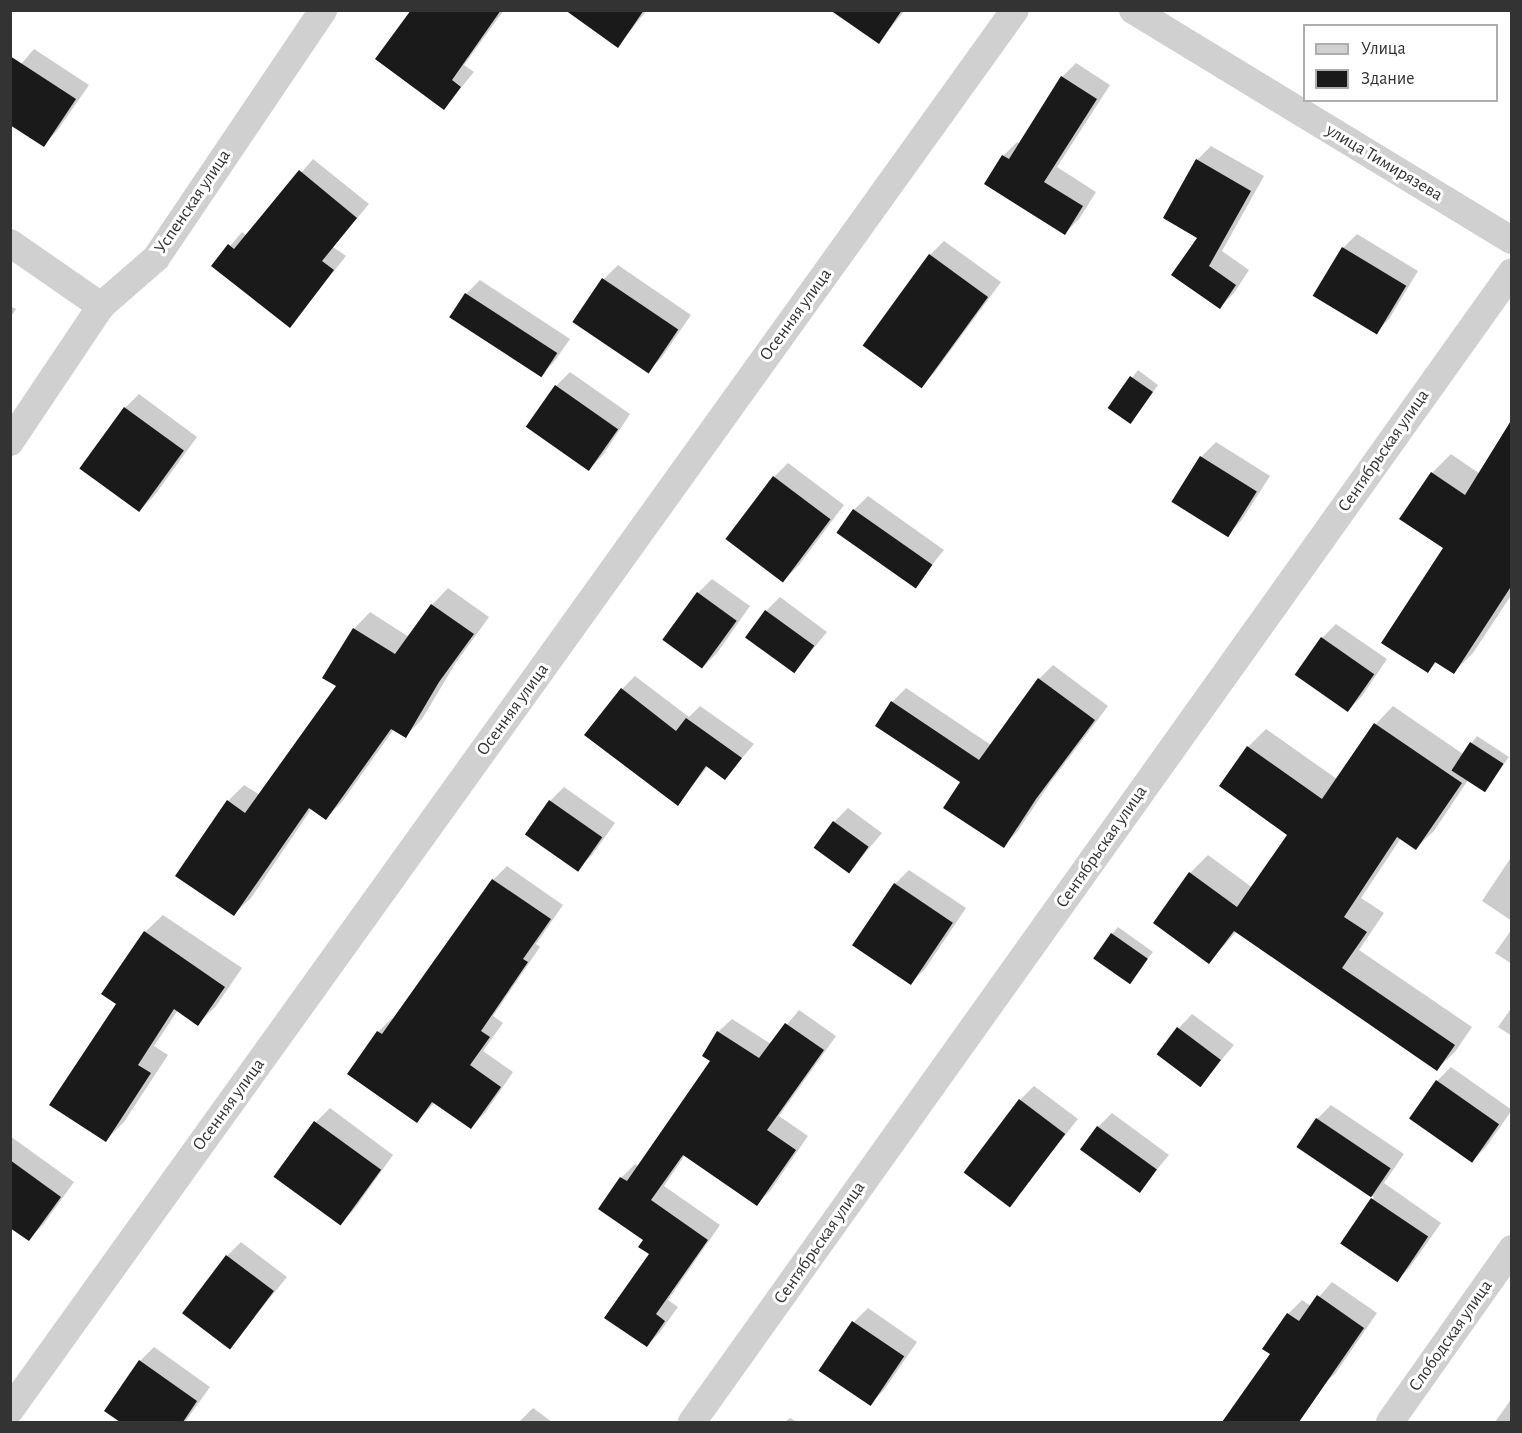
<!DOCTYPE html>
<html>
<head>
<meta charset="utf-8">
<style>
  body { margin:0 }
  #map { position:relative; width:1522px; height:1433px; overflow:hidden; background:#fff; font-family:"Alegreya Sans",sans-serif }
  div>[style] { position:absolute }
  .shadow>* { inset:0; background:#0003 }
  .building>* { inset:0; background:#1a1a1a; transform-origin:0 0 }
  .street>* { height:28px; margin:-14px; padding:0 14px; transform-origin:14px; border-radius:14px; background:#d0d0d0 }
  span { translate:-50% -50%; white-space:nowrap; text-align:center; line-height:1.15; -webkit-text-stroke:6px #fff; paint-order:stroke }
  .street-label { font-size:18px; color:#333 }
  .frame { position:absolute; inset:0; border:12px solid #333; pointer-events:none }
  .legend { position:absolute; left:1303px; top:24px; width:195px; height:78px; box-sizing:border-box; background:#fff; border:2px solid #adadad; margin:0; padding:8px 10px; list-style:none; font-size:18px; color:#333 }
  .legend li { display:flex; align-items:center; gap:12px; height:30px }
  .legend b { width:30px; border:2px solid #adadad }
</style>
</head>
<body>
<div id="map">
  <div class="shadow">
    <div style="clip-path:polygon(412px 10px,504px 10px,464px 65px,474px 72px,444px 108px)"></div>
    <div style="clip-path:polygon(592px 10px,647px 10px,618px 46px)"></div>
    <div style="clip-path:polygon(833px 10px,905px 10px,879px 42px)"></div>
    <div style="clip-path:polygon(34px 49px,89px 85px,57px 131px,43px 145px,10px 77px)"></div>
    <div style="clip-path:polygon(1076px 63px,1110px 85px,1057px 167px,1096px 192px,1079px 219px,1065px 233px,1003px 156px,1017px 142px,1020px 144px,1062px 77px)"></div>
    <div style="clip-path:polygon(1211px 146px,1264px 176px,1222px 251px,1249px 270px,1234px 293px,1220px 307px,1199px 237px,1197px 160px)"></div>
    <div style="clip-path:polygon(313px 159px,369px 204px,333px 247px,346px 256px,290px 326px,213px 266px,242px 232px,247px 236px)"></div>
    <div style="clip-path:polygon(1357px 234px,1418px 271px,1389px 319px,1375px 333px,1343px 248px)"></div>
    <div style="clip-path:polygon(944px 241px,1001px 282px,934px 373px,920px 387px,865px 346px,930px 255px)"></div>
    <div style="clip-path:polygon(618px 265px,691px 315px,662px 357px,648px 371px,574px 322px,604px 279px)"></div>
    <div style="clip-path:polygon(480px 280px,570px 339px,554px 362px,540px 376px,466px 294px)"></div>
    <div style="clip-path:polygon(10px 306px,16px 309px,10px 318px)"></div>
    <div style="clip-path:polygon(1138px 370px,1158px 385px,1136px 415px,1110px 407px)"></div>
    <div style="clip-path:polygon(570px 372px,630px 414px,603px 455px,589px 469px,556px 386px)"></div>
    <div style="clip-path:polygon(139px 394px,197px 437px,154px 496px,140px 510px,125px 408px)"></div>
    <div style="clip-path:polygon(1512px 422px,1512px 594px,1473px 653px,1454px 672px,1437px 662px,1428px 671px,1445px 548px,1432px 473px,1451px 454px,1480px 474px)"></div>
    <div style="clip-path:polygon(1216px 442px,1270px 476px,1241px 521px,1227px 535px,1173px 501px,1202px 456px)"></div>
    <div style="clip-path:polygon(788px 463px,844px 505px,799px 565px,785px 579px,774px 477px)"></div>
    <div style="clip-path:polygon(868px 496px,944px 550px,914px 587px,854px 510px)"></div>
    <div style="clip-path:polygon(712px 579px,750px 606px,717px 653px,703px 667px,664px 640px,698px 593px)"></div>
    <div style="clip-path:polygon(448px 588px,489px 617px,455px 664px,422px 719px,406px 736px,394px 729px,342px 802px,326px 818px,312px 808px,251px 898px,234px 914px,228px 801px,244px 785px,260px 795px,338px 686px,354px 629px,370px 612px,409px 637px,432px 605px)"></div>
    <div style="clip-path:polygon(780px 597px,827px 632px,794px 672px,766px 611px)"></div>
    <div style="clip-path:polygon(1336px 624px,1387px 659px,1362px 696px,1348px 710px,1297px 675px,1322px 638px)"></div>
    <div style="clip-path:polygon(1053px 665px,1108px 706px,1050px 783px,1017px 832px,1003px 846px,963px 782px,892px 702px,906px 688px,991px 745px,1039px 679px)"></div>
    <div style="clip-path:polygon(635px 676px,689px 717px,700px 706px,754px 744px,725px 778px,708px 766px,678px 804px,622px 689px)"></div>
    <div style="clip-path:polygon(1393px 706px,1463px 754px,1477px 736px,1509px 757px,1485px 791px,1468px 780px,1434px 831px,1416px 848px,1401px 838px,1361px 898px,1384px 913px,1359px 950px,1472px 1027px,1455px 1052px,1437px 1069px,1237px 931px,1209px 962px,1190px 873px,1208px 855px,1253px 888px,1289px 834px,1248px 747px,1266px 729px,1337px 779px,1376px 724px)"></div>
    <div style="clip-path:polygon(564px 787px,615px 823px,592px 855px,578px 869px,550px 801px)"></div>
    <div style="clip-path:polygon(848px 808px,882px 833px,849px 872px,834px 822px)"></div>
    <div style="clip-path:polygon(1512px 856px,1512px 921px,1482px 901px)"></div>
    <div style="clip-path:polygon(507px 866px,563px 905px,536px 944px,540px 947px,493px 1016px,503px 1023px,483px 1051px,513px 1072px,485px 1113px,471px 1127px,435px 1102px,417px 1121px,378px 1032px,392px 1018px,394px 1020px,493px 880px)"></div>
    <div style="clip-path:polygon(909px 870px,966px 908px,925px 969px,911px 983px,895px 884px)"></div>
    <div style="clip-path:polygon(163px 915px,242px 968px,216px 1006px,198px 1024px,178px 1010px,154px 1046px,168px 1055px,124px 1122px,106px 1140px,118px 1003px,145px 932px)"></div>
    <div style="clip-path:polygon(1118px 927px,1153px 952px,1129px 982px,1112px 934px)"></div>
    <div style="clip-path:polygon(1512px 929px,1512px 964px,1495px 953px)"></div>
    <div style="clip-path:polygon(1512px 1007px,1512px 1036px,1498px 1027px)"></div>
    <div style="clip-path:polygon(799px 1010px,836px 1036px,779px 1116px,808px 1136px,770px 1191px,757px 1204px,685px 1155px,664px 1186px,720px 1225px,668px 1300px,678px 1307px,660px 1332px,647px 1346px,651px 1254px,621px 1178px,635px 1164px,639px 1167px,712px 1061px,718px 1032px,732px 1019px,771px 1044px)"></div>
    <div style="clip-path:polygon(1192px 1014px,1234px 1045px,1200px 1085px,1179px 1028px)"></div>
    <div style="clip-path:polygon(1451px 1067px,1512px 1110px,1486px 1147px,1472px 1161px,1437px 1081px)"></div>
    <div style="clip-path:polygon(1034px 1086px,1078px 1119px,1009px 1205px,1020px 1100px)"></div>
    <div style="clip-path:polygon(1331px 1105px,1404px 1154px,1384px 1183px,1441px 1223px,1410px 1267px,1396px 1281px,1341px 1243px,1374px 1197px,1298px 1146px,1317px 1119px)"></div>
    <div style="clip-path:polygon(330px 1108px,393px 1155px,353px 1211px,339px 1224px,316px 1122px)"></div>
    <div style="clip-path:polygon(1112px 1113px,1169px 1155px,1139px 1191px,1098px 1127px)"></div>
    <div style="clip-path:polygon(10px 1136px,74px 1182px,43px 1225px,29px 1239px,10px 1226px)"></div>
    <div style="clip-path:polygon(241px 1242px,287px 1277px,230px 1347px,227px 1256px)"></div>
    <div style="clip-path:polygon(1332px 1282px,1377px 1313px,1335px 1374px,1320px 1387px,1296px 1422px,1224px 1422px,1272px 1354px,1264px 1349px,1288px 1314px,1302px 1300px,1311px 1306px)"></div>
    <div style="clip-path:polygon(868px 1308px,917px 1342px,884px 1390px,870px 1404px,821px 1370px,854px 1322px)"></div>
    <div style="clip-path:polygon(154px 1347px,210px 1387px,185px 1422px,122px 1422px,106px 1411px,140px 1361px)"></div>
    <div style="clip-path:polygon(1512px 1398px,1512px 1422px,1495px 1422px)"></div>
    <div style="clip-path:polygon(533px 1408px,552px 1422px,519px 1422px)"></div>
    <div style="clip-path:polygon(790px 1418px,797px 1422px,785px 1422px)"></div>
  </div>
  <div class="building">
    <div style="clip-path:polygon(411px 10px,501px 10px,452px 80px,461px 87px,444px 110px,375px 59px)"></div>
    <div style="clip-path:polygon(565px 10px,644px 10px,618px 48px)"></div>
    <div style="clip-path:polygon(830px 10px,902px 10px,879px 44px)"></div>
    <div style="clip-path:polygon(10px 56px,76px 99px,44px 147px,10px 125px)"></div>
    <div style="clip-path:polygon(1061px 76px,1097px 99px,1044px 182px,1083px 206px,1065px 235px,984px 184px,1002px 155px,1009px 159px)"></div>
    <div style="clip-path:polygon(1196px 159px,1251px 191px,1209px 266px,1236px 285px,1220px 309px,1171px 275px,1197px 238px,1163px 218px)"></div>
    <div style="clip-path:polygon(299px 170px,357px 218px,322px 261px,334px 270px,290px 328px,211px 266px,228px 244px,234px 249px)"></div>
    <div style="left:1342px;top:247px;width:75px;height:57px;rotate:31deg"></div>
    <div style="left:929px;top:254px;width:73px;height:113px;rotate:36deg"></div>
    <div style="left:602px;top:278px;width:92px;height:53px;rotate:34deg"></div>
    <div style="left:465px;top:293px;width:110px;height:29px;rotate:33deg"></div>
    <div style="left:1130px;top:376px;width:28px;height:39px;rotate:35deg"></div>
    <div style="left:555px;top:385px;width:77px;height:51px;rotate:35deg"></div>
    <div style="left:124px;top:407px;width:74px;height:76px;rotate:36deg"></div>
    <div style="clip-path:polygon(1512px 419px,1512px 585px,1454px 674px,1435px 662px,1428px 673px,1381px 643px,1443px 548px,1399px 519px,1431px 472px,1465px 495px)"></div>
    <div style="left:1200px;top:456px;width:67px;height:54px;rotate:32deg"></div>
    <div style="left:773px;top:476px;width:72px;height:79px;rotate:37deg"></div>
    <div style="left:853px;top:509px;width:97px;height:29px;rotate:35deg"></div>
    <div style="left:697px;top:592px;width:49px;height:59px;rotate:36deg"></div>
    <div style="clip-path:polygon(431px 604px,474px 634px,439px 682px,406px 738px,391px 729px,326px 820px,309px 808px,234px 916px,175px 876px,227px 800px,245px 813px,336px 686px,322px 678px,353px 628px,395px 654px)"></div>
    <div style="left:765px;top:610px;width:61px;height:34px;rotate:36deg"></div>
    <div style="left:1321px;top:637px;width:65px;height:46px;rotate:35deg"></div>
    <div style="clip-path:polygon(1038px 678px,1095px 720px,1036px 799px,1004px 848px,943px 808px,960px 782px,875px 726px,891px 701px,979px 760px)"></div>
    <div style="clip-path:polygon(621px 688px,676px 731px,686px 718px,742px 758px,725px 780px,706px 766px,678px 806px,584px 735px)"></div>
    <div style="clip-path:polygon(1374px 723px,1462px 783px,1416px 850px,1397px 837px,1344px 917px,1367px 932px,1342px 968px,1455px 1045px,1437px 1071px,1234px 931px,1209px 964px,1153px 923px,1189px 872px,1237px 907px,1287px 835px,1219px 786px,1247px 746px,1322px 799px)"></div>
    <div style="left:1470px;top:742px;width:40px;height:34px;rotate:33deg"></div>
    <div style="left:549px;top:800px;width:65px;height:42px;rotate:35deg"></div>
    <div style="left:833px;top:821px;width:44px;height:33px;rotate:36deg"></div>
    <div style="clip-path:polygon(492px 879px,551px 919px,523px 959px,528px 962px,481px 1031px,490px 1037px,470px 1065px,501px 1087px,471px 1129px,432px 1102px,417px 1123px,347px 1074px,377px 1031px,382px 1034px)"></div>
    <div style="left:894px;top:883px;width:71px;height:75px;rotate:34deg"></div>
    <div style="clip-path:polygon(144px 931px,225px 987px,198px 1026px,174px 1009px,138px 1065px,151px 1073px,106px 1142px,49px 1105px,116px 1004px,101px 994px)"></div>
    <div style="left:1111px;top:933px;width:45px;height:31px;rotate:35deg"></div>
    <div style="clip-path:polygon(785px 1023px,824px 1050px,767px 1130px,796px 1150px,757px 1206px,683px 1155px,651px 1200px,708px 1240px,656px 1314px,665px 1321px,647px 1347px,604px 1318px,649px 1254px,638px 1247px,643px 1240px,598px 1209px,620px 1177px,627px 1181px,710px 1061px,702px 1056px,717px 1031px,759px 1058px)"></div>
    <div style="left:1177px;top:1027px;width:55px;height:34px;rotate:37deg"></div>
    <div style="left:1436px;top:1080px;width:77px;height:47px;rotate:35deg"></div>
    <div style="left:1019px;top:1099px;width:58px;height:92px;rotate:37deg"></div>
    <div style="left:1316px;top:1118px;width:90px;height:35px;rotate:34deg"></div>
    <div style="left:314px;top:1121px;width:83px;height:69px;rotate:36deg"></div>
    <div style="left:1097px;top:1126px;width:74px;height:29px;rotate:36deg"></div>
    <div style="clip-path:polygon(10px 1160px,61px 1197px,29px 1241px,10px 1228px)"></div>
    <div style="left:1371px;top:1198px;width:69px;height:55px;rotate:34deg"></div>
    <div style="left:226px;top:1255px;width:60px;height:73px;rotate:37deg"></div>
    <div style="clip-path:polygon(1317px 1295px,1364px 1328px,1299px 1422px,1222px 1422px,1270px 1354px,1262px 1349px,1287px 1313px,1299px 1321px)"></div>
    <div style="left:852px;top:1321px;width:63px;height:60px;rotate:34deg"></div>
    <div style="clip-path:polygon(139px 1360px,197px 1401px,183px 1422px,120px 1422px,104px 1411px)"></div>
  </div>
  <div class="street">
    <div style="left:1133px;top:10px;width:443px;rotate:31.3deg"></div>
    <div style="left:10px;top:243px;width:111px;rotate:34.7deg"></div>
    <div style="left:10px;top:442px;width:164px;rotate:-56.2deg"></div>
    <div style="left:101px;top:306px;width:73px;rotate:-41.1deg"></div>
    <div style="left:156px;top:258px;width:299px;rotate:-56deg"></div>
    <div style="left:10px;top:1410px;width:1723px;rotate:-54.33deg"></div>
    <div style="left:692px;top:1422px;width:1412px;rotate:-54.51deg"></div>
    <div style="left:1390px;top:1422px;width:212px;rotate:-54.8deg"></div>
  </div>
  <div class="street-label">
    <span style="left:1384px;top:163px;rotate:31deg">улица Тимирязева</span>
    <span style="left:193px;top:202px;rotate:-56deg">Успенская улица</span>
    <span style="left:796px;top:315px;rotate:-54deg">Осенняя улица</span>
    <span style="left:1384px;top:451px;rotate:-55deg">Сентябрьская улица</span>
    <span style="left:513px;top:710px;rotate:-54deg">Осенняя улица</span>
    <span style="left:1102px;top:847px;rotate:-55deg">Сентябрьская улица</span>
    <span style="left:229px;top:1105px;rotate:-54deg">Осенняя улица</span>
    <span style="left:820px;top:1243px;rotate:-55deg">Сентябрьская улица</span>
    <span style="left:1451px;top:1336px;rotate:-55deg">Слободская улица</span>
  </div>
  <div class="frame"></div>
  <ul class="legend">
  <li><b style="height:8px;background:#d0d0d0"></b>Улица</li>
  <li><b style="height:16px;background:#1a1a1a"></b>Здание</li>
  </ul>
</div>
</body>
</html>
